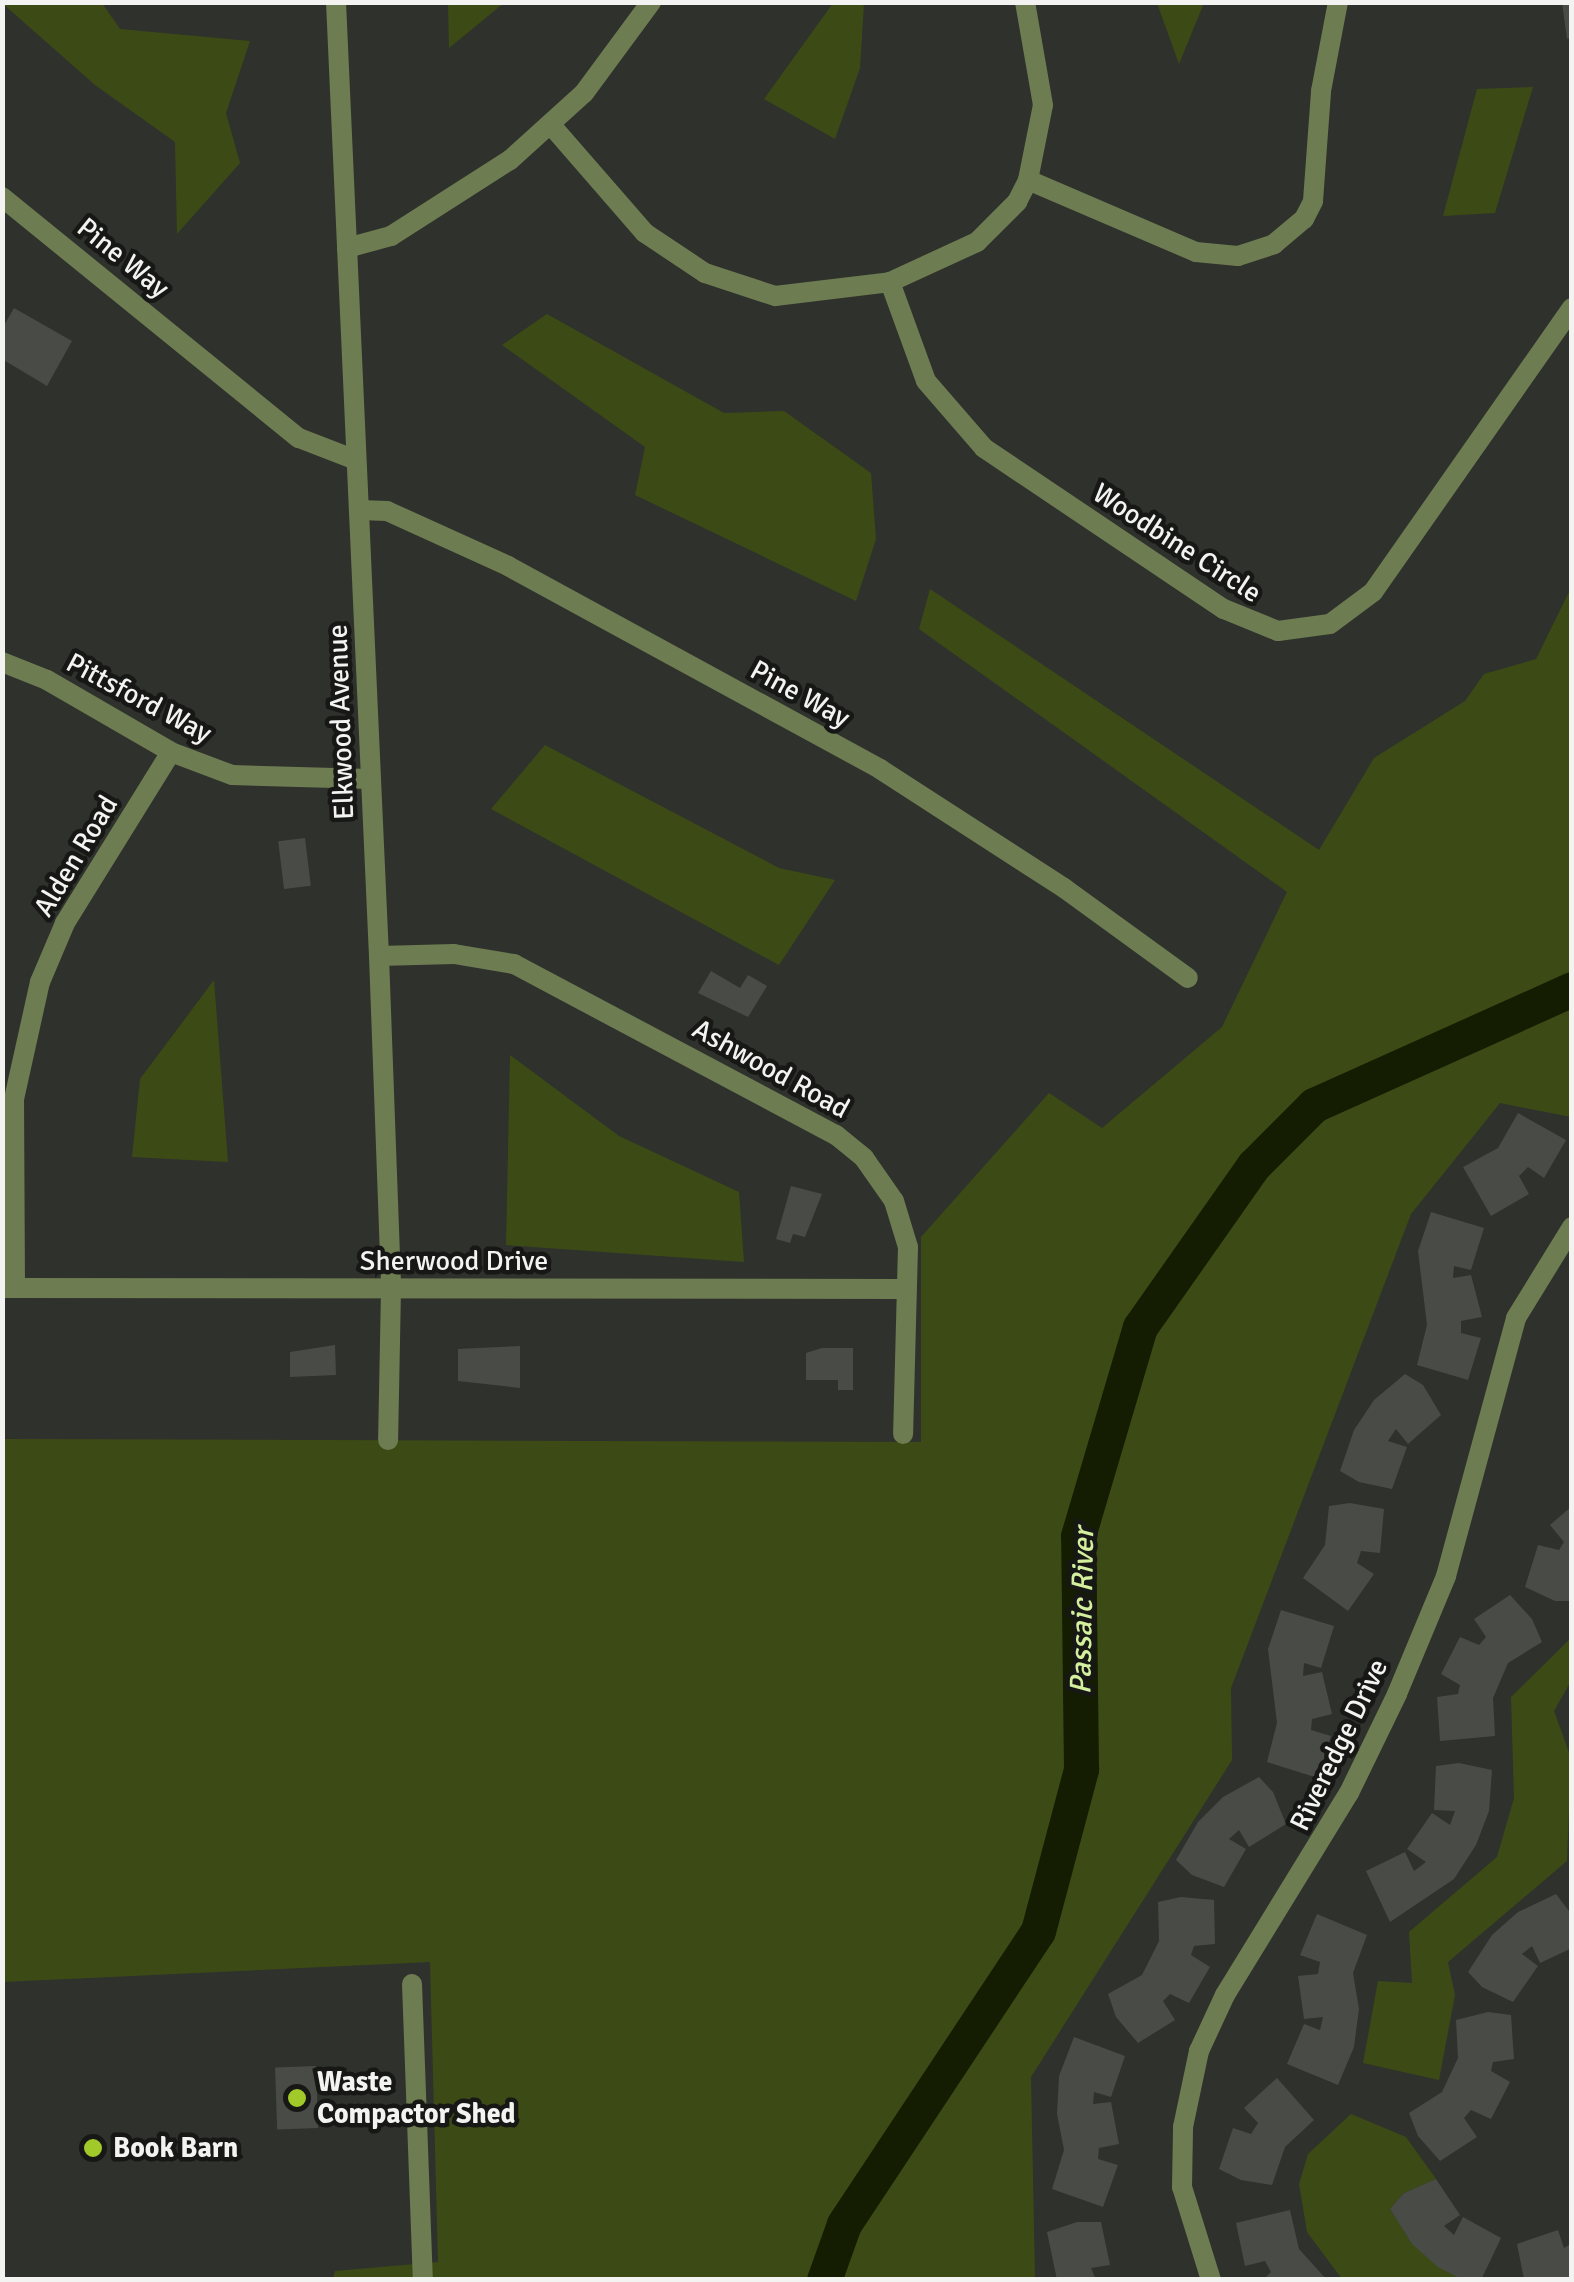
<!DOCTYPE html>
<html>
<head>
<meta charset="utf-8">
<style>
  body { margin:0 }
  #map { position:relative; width:1574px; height:2282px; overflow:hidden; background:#2f312c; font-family:Signika,sans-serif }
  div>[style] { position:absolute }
  .green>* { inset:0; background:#3c4b15 }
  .river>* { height:35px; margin:-17.5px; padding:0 17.5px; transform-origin:17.5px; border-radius:17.5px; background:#141c02 }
  .building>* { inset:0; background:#494b46; transform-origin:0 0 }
  .minor>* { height:20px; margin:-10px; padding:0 10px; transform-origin:10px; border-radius:10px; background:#6e7c52 }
  .dots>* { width:28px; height:28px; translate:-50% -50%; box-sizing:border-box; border:5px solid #171816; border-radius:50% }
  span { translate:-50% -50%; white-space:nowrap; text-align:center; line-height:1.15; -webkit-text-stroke:9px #171816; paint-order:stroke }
  .street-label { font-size:28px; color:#f3f4f1 }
  .poi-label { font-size:28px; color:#f3f4f1; font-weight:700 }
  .left { translate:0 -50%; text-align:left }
  .water-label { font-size:30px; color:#d4ef9d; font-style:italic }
  .frame { position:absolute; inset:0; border:5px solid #f3f4f1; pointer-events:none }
</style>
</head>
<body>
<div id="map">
  <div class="green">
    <div style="clip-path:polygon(2px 3px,102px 3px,120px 29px,250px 41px,226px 113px,240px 163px,177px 234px,175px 142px,95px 85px)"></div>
    <div style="clip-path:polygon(448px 3px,448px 2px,504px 3px,449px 48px)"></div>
    <div style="clip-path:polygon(833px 3px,864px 3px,860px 68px,835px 139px,764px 99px)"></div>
    <div style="clip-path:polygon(1157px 3px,1204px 3px,1179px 64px)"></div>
    <div style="clip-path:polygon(1533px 87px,1495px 213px,1443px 216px,1477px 89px)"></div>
    <div style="clip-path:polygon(547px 314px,724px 413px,784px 411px,871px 473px,876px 539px,856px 601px,635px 495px,645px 447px,502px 345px)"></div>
    <div style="clip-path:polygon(1571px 588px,1571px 1117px,1500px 1103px,1411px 1214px,1231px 1688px,1232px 1760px,1031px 2077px,1035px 2279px,333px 2279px,335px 2271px,438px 2262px,430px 1962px,3px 1982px,2px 1439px,921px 1442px,921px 1237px,1049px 1093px,1102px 1128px,1222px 1027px,1287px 892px,919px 629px,930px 589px,1319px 850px,1374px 758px,1465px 701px,1484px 674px,1536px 659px)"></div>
    <div style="clip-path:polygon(545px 745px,779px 868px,835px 880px,779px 965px,491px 809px)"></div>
    <div style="clip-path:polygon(214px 980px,228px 1162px,132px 1157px,140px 1079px)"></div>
    <div style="clip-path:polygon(510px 1055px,619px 1136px,739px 1192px,744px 1262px,506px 1245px)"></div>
    <div style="clip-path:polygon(1571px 1638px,1571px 1681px,1554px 1711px,1571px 1758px,1567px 1861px,1448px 1962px,1455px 1995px,1439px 2080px,1363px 2063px,1378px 1981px,1412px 1983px,1409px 1932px,1497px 1857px,1514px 1798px,1511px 1697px)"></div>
    <div style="clip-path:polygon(1351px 2114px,1406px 2137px,1436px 2179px,1404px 2193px,1390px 2209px,1412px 2244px,1463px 2279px,1342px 2279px,1307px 2232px,1299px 2184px,1308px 2154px)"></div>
  </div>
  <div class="river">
    <div style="left:824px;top:2280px;width:59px;rotate:-70.3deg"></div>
    <div style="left:844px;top:2224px;width:351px;rotate:-56.5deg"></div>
    <div style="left:1038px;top:1931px;width:168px;rotate:-75.1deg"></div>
    <div style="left:1081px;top:1769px;width:233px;rotate:-90.7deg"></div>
    <div style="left:1078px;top:1536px;width:218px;rotate:-73.5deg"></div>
    <div style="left:1140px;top:1327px;width:198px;rotate:-54.9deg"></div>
    <div style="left:1254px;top:1165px;width:85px;rotate:-45deg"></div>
    <div style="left:1314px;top:1105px;width:283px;rotate:-24.2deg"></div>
  </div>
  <div class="building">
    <div style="clip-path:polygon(1562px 2px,1572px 2px,1572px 37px,1567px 39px)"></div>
    <div style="clip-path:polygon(14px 308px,72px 341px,47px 386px,2px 359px,2px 329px)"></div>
    <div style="left:305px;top:838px;width:48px;height:27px;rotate:83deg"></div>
    <div style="clip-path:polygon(711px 971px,740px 988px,748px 975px,767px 986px,748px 1017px,698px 993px)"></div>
    <div style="clip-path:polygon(1518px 1113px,1566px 1140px,1544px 1178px,1528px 1167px,1519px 1176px,1529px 1194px,1491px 1216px,1463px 1167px,1498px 1148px)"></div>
    <div style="clip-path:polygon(791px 1186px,822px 1194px,805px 1237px,793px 1234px,790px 1243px,776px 1239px)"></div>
    <div style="clip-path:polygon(1431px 1212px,1484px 1228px,1471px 1270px,1454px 1266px,1453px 1278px,1471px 1275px,1482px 1317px,1461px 1321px,1461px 1333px,1481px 1338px,1468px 1380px,1417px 1365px,1427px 1325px,1418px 1251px)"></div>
    <div style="clip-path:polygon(335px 1345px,336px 1375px,290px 1377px,290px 1352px)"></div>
    <div style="clip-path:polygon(520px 1346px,520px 1388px,458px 1381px,458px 1349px)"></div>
    <div style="clip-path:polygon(822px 1348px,853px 1348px,853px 1390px,838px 1390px,838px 1380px,806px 1380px,806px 1353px)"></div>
    <div style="clip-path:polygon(1405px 1374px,1423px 1385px,1441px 1415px,1408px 1444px,1396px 1429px,1388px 1441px,1407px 1447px,1392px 1489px,1359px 1482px,1340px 1471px,1354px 1430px,1374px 1400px)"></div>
    <div style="clip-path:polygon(1350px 1503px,1384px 1509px,1380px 1553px,1361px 1551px,1357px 1563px,1374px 1574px,1348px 1611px,1303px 1578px,1325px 1545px,1329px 1506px)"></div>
    <div style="clip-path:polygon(1572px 1506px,1572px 1601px,1555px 1601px,1525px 1587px,1538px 1545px,1559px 1550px,1564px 1542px,1550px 1525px)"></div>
    <div style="clip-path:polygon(1510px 1595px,1532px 1619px,1542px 1642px,1508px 1663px,1493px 1698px,1495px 1736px,1440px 1741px,1437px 1697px,1458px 1694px,1460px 1685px,1441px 1674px,1460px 1637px,1479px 1645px,1486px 1637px,1474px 1619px)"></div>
    <div style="clip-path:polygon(1281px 1610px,1334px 1626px,1321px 1668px,1304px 1663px,1303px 1676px,1322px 1672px,1332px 1714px,1312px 1719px,1311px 1730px,1331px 1736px,1318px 1778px,1267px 1762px,1277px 1723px,1268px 1649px)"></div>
    <div style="clip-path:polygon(1459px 1763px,1492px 1770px,1489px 1811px,1476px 1845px,1454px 1879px,1390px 1922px,1366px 1871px,1405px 1852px,1414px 1871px,1426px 1862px,1407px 1849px,1432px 1813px,1450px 1825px,1455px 1811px,1434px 1810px,1436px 1766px)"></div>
    <div style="clip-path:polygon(1259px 1777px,1273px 1792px,1286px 1824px,1249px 1847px,1239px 1830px,1229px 1839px,1246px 1849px,1224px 1887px,1192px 1875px,1176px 1860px,1198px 1822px,1223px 1797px)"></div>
    <div style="clip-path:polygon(1556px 1894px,1572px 1915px,1572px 1948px,1540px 1963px,1532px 1946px,1522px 1954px,1538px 1966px,1513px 2002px,1482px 1987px,1468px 1972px,1492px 1935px,1518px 1912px)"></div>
    <div style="clip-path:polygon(1181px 1897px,1214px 1900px,1215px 1944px,1194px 1946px,1191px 1955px,1210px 1967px,1189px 2003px,1170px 1994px,1163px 2001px,1175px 2020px,1138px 2043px,1116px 2017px,1108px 1994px,1142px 1975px,1159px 1941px,1158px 1902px)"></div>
    <div style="clip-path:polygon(1317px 1914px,1367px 1935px,1353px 1973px,1359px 2009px,1354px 2047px,1338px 2085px,1287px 2064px,1304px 2024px,1320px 2030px,1323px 2017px,1304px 2019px,1298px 1976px,1318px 1974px,1320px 1962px,1300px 1955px)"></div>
    <div style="clip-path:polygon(1488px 2012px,1511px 2015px,1514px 2059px,1493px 2062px,1491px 2071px,1510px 2082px,1491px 2119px,1471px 2110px,1464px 2118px,1477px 2137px,1440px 2161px,1418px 2136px,1409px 2113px,1442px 2092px,1458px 2058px,1456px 2020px)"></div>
    <div style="clip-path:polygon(1074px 2037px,1125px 2056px,1111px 2097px,1094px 2092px,1093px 2104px,1111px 2102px,1119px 2144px,1099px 2148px,1098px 2159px,1118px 2165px,1103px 2207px,1052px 2189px,1064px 2150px,1057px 2114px,1059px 2076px)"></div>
    <div style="left:316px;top:2066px;width:62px;height:41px;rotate:88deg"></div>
    <div style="clip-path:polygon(1277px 2078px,1314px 2120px,1285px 2147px,1272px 2185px,1241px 2180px,1219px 2169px,1233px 2128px,1251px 2134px,1258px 2123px,1244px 2108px)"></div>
    <div style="clip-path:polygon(1436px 2179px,1460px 2215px,1444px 2226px,1454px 2235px,1463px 2217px,1501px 2238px,1481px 2280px,1463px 2280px,1438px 2267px,1412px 2244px,1390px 2209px,1404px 2193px)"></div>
    <div style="clip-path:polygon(1290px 2210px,1299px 2249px,1327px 2280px,1263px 2280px,1271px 2272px,1265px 2261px,1245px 2266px,1236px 2223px)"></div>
    <div style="clip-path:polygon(1077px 2222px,1101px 2222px,1110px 2265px,1091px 2268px,1096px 2280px,1057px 2280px,1047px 2232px)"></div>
    <div style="clip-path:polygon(1558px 2230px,1564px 2248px,1572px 2243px,1572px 2280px,1524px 2279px,1517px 2244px)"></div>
  </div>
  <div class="minor">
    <div style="left:336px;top:2px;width:955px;rotate:87.42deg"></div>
    <div style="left:379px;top:956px;width:333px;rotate:87.9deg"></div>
    <div style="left:391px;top:1289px;width:151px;rotate:91.1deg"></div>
    <div style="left:551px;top:125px;width:143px;rotate:49deg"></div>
    <div style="left:645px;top:233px;width:72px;rotate:33.7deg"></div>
    <div style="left:705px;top:273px;width:74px;rotate:18.2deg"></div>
    <div style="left:775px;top:296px;width:116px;rotate:-6.9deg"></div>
    <div style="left:890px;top:282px;width:96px;rotate:-24.7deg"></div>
    <div style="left:977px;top:242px;width:57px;rotate:-45deg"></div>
    <div style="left:1017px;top:202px;width:25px;rotate:-63deg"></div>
    <div style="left:1028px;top:180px;width:76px;rotate:-78.7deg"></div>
    <div style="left:1043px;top:105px;width:105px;rotate:-99.9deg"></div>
    <div style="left:1028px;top:180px;width:183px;rotate:23.2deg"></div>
    <div style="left:1196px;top:252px;width:42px;rotate:5.4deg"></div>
    <div style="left:1238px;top:256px;width:38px;rotate:-18deg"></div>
    <div style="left:1274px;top:244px;width:39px;rotate:-40deg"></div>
    <div style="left:1304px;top:219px;width:20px;rotate:-63deg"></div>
    <div style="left:1313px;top:201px;width:110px;rotate:-85.8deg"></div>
    <div style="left:1321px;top:91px;width:91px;rotate:-79.2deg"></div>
    <div style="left:2px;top:197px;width:382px;rotate:39.1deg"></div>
    <div style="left:299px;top:438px;width:61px;rotate:21.1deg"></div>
    <div style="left:347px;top:248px;width:46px;rotate:-15.3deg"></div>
    <div style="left:391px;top:236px;width:141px;rotate:-32.6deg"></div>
    <div style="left:510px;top:160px;width:100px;rotate:-42.2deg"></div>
    <div style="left:584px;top:93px;width:113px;rotate:-53.6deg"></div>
    <div style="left:890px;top:282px;width:105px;rotate:70deg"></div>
    <div style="left:926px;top:381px;width:89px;rotate:49.1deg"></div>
    <div style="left:984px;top:448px;width:289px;rotate:33.9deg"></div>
    <div style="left:1224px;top:609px;width:58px;rotate:22.2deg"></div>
    <div style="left:1278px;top:631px;width:52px;rotate:-7.7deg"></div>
    <div style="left:1330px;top:624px;width:54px;rotate:-36.7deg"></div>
    <div style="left:1373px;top:592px;width:347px;rotate:-55deg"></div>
    <div style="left:360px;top:510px;width:27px;rotate:2deg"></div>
    <div style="left:387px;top:511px;width:133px;rotate:24.4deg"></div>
    <div style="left:508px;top:566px;width:424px;rotate:28.6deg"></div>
    <div style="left:880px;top:769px;width:219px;rotate:32.9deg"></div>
    <div style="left:1064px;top:888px;width:153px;rotate:36deg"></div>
    <div style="left:2px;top:662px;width:48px;rotate:21.8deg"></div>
    <div style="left:47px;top:680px;width:143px;rotate:30.1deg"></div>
    <div style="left:171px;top:752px;width:65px;rotate:20.7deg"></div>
    <div style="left:232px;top:775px;width:138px;rotate:1.7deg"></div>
    <div style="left:379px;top:956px;width:75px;rotate:-1.5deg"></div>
    <div style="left:454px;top:954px;width:61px;rotate:9.5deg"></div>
    <div style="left:514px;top:964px;width:365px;rotate:28deg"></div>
    <div style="left:836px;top:1135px;width:36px;rotate:39deg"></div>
    <div style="left:864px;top:1158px;width:52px;rotate:55.1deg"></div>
    <div style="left:894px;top:1201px;width:48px;rotate:73.1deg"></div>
    <div style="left:908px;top:1247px;width:187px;rotate:91.5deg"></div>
    <div style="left:2px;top:1288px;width:903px;rotate:0.06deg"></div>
    <div style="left:15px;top:1288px;width:189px;rotate:-90.3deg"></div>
    <div style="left:14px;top:1099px;width:120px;rotate:-77.5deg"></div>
    <div style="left:40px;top:982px;width:64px;rotate:-67deg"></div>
    <div style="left:65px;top:923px;width:201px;rotate:-58.2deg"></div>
    <div style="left:412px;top:1984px;width:296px;rotate:87.9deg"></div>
    <div style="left:1211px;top:2280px;width:97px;rotate:-107.3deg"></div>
    <div style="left:1182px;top:2187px;width:60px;rotate:-89deg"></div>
    <div style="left:1183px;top:2127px;width:78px;rotate:-78.1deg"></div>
    <div style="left:1199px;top:2051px;width:62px;rotate:-65.1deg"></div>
    <div style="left:1225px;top:1995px;width:237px;rotate:-58.5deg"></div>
    <div style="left:1349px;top:1793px;width:110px;rotate:-64.1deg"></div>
    <div style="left:1397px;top:1694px;width:128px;rotate:-67.4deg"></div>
    <div style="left:1446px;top:1576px;width:267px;rotate:-74.8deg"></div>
    <div style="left:1516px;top:1318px;width:107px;rotate:-58.4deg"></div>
  </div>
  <div class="dots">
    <div style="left:297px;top:2098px;background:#a1c92a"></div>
    <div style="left:93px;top:2148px;background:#a1c92a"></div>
  </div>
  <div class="street-label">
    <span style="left:123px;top:258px;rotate:39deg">Pine Way</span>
    <span style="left:1177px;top:543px;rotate:33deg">Woodbine Circle</span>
    <span style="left:800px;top:694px;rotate:29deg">Pine Way</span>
    <span style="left:139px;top:698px;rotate:28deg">Pittsford Way</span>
    <span style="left:341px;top:722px;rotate:-92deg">Elkwood Avenue</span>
    <span style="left:76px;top:856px;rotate:-59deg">Alden Road</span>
    <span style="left:771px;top:1069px;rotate:29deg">Ashwood Road</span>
    <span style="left:454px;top:1261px">Sherwood Drive</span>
    <span style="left:1339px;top:1745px;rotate:-64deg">Riveredge Drive</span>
  </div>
  <div class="poi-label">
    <span class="left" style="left:317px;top:2098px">Waste<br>Compactor Shed</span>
    <span class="left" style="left:113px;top:2148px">Book Barn</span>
  </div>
  <div class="water-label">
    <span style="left:1083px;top:1611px;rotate:-89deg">Passaic River</span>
  </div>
  <div class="frame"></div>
</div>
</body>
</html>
